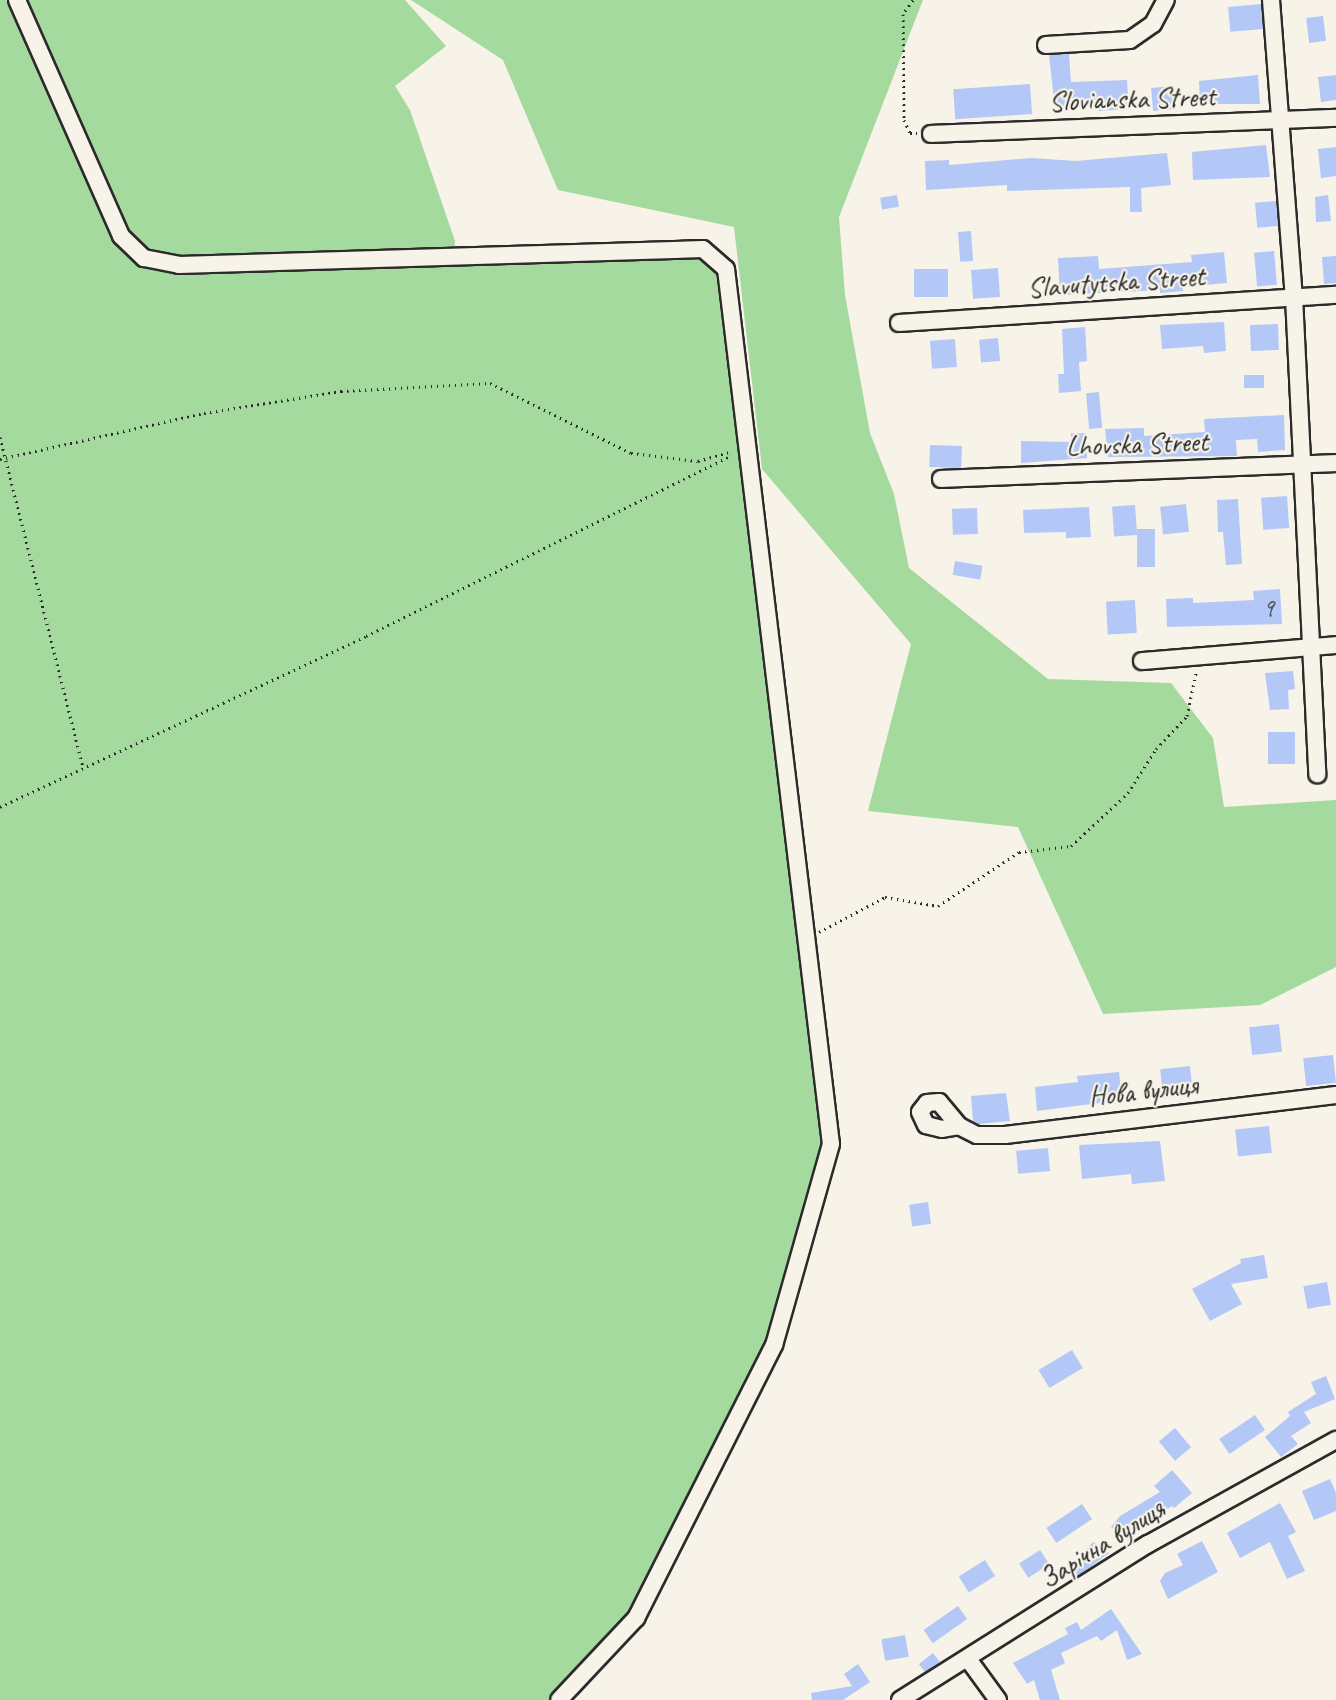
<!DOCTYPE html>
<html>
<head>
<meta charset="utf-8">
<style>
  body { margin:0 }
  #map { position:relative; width:1336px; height:1700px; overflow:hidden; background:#f7f3e8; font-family:Caveat,sans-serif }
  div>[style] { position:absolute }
  .green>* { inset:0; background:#a5da9e }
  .building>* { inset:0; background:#b3c8f7; transform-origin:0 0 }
  .path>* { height:3px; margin-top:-1.5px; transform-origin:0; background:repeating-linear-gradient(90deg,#2b2b2b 0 1.5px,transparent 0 6px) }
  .roads { filter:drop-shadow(2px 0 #2b2b2b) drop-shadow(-2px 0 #2b2b2b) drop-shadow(0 2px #2b2b2b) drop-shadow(0 -2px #2b2b2b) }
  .minor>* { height:16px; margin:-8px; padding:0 8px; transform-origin:8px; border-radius:8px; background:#f7f3e8 }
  span { translate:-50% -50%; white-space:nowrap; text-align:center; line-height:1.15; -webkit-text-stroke:4.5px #f7f3e8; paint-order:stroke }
  .number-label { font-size:26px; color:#4d525e }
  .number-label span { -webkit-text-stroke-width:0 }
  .street-label { font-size:28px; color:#2b2b2b }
</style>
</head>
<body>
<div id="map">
  <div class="green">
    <div style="clip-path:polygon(0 0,15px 0,120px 238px,143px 261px,699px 252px,720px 269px,824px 1144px,768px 1341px,631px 1612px,549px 1700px,0 1700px)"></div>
    <div style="clip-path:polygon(21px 0,405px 0,446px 46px,395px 86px,410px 110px,455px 241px,454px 254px,176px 262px,144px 254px,125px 235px)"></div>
    <div style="clip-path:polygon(411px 0,923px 0,839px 217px,845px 295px,870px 433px,894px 494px,909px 568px,1048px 679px,1171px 683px,1213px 738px,1224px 807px,1336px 800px,1336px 967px,1260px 1005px,1103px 1014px,1018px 827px,868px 811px,911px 644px,762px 469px,734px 227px,558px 190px,503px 60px)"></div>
  </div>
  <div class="building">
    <div style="left:1261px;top:4px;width:25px;height:33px;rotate:85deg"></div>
    <div style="left:1323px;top:16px;width:25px;height:17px;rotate:83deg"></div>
    <div style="clip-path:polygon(1069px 54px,1071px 82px,1127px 80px,1129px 109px,1099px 111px,1098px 105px,1055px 108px,1049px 55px)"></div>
    <div style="clip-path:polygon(1258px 75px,1260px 104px,1200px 104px,1199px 81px)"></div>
    <div style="clip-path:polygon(1336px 75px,1336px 100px,1321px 102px,1318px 77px)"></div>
    <div style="left:1030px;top:84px;width:30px;height:77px;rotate:86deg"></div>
    <div style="left:1174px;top:86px;width:23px;height:23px;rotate:85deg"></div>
    <div style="clip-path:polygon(1266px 145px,1270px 177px,1193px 180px,1192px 152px)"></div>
    <div style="clip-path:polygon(1336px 147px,1336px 176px,1321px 178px,1318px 149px)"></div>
    <div style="clip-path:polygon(1167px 153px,1171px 185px,1141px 188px,1142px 212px,1130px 212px,1130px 187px,1007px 191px,1007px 185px,926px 190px,925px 161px,949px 160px,949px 165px,1031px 158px,1076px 161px)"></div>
    <div style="left:897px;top:195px;width:12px;height:17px;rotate:81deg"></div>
    <div style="clip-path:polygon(1328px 195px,1331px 221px,1316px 222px,1315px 197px)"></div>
    <div style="left:1276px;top:201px;width:25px;height:21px;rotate:85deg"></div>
    <div style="left:971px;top:231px;width:30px;height:13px;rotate:86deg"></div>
    <div style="left:1274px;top:251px;width:34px;height:20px;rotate:85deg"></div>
    <div style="clip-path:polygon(1224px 252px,1227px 283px,1183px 287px,1183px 291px,1160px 293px,1160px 290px,1060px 295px,1058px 258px,1098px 256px,1099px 269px,1192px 262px,1191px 255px)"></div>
    <div style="clip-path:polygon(1336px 256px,1336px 283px,1324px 284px,1322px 257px)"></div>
    <div style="left:998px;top:268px;width:29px;height:27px;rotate:86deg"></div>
    <div style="left:914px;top:269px;width:34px;height:28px"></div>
    <div style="clip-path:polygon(1224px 322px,1226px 351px,1204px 353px,1203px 346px,1162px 349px,1160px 325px)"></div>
    <div style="left:1278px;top:324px;width:26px;height:28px;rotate:88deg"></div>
    <div style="clip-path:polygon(1085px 327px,1087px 361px,1079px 362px,1081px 391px,1059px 393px,1058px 374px,1064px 374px,1062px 329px)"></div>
    <div style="left:998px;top:338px;width:23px;height:19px;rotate:85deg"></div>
    <div style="left:955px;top:339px;width:28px;height:25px;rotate:86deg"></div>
    <div style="left:1244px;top:375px;width:20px;height:13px"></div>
    <div style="left:1099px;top:392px;width:36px;height:13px;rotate:85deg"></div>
    <div style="clip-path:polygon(1284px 415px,1285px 450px,1258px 452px,1257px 439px,1236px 440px,1237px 456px,1108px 457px,1105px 429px,1144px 428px,1144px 436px,1205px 432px,1204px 419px)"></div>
    <div style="clip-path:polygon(1071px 433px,1086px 433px,1087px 458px,1021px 463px,1021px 441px,1071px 442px)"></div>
    <div style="left:930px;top:445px;width:32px;height:22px;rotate:2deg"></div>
    <div style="left:1287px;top:496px;width:32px;height:26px;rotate:86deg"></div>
    <div style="clip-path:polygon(1238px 499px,1242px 564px,1226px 565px,1223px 532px,1218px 532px,1217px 500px)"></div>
    <div style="left:1186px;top:504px;width:28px;height:26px;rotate:84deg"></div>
    <div style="left:1135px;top:505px;width:30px;height:23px;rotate:86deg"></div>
    <div style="clip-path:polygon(1089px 507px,1091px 537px,1066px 538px,1066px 532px,1024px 533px,1023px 510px)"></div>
    <div style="left:977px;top:508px;width:26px;height:25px;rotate:88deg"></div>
    <div style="left:1155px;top:529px;width:38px;height:18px;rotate:90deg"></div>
    <div style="left:955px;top:561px;width:28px;height:14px;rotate:10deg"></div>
    <div style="clip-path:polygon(1280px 589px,1282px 624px,1167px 627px,1166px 599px,1193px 598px,1193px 603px,1254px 600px,1253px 591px)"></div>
    <div style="left:1135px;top:600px;width:33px;height:29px;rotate:87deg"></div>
    <div style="clip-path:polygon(1293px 671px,1295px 689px,1288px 690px,1289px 709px,1270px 710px,1265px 673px)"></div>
    <div style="left:1268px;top:732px;width:27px;height:32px"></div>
    <div style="left:1279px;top:1024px;width:28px;height:30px;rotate:84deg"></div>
    <div style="left:1333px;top:1055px;width:28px;height:30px;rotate:84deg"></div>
    <div style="left:1190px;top:1066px;width:29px;height:30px;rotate:84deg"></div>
    <div style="clip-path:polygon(1119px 1072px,1122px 1100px,1037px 1111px,1035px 1087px,1078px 1082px,1077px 1076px)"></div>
    <div style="clip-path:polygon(1006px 1093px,1010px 1121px,979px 1124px,973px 1121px,971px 1096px)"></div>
    <div style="left:1269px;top:1126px;width:27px;height:34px;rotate:84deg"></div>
    <div style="clip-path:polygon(1160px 1141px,1165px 1181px,1132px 1184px,1131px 1174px,1082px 1179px,1079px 1145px)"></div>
    <div style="left:1048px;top:1148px;width:23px;height:32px;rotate:85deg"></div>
    <div style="left:928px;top:1202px;width:22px;height:19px;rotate:82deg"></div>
    <div style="clip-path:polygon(1264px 1255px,1268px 1278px,1231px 1284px,1242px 1304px,1210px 1321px,1192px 1289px,1241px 1263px,1240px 1259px)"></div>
    <div style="left:1327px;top:1282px;width:23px;height:24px;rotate:80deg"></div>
    <div style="left:1072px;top:1350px;width:21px;height:39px;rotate:59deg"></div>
    <div style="clip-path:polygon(1326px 1376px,1335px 1399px,1304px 1412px,1311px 1423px,1291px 1436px,1298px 1444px,1281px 1457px,1265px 1437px,1290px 1416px,1288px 1412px,1316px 1394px,1311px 1382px)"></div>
    <div style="left:1255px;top:1415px;width:18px;height:43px;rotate:56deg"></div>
    <div style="left:1175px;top:1428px;width:25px;height:21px;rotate:50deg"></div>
    <div style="clip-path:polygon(1172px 1470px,1192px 1493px,1174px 1508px,1172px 1506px,1145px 1522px,1130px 1542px,1111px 1527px,1120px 1516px,1160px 1492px,1154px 1486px)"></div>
    <div style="clip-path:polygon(1330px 1479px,1336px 1493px,1336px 1511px,1314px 1520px,1302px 1491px)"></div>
    <div style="clip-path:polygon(1280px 1503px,1296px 1532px,1288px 1536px,1305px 1571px,1287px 1579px,1270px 1542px,1240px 1558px,1227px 1533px)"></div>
    <div style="left:1082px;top:1504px;width:18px;height:43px;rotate:56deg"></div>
    <div style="clip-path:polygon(1202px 1541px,1218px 1572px,1168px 1599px,1160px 1581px,1165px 1573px,1183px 1565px,1177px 1554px)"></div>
    <div style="clip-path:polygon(1093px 1542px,1109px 1553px,1078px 1576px,1072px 1566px)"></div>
    <div style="left:1040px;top:1550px;width:17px;height:25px;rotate:57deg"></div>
    <div style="left:985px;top:1560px;width:19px;height:31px;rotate:58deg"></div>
    <div style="left:958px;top:1606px;width:16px;height:42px;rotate:55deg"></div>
    <div style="clip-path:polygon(1111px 1609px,1142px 1654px,1127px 1660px,1117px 1630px,1101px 1641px,1097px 1636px,1061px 1653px,1065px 1663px,1051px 1670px,1060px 1700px,1040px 1700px,1034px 1680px,1027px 1684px,1013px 1663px,1068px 1634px,1065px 1628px,1077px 1622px,1081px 1630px)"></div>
    <div style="left:905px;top:1635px;width:22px;height:24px;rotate:80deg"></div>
    <div style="left:933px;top:1653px;width:11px;height:18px;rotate:52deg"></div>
    <div style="clip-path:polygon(858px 1664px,870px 1682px,843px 1700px,812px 1700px,811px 1693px,852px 1686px,844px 1674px)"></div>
  </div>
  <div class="path">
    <div style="left:913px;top:0;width:17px;rotate:126deg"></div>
    <div style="left:903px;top:14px;width:106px;rotate:89.5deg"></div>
    <div style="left:904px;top:120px;width:14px;rotate:65deg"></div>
    <div style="left:910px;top:133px;width:7px"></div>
    <div style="left:0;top:437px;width:341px;rotate:75.9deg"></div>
    <div style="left:0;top:459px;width:209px;rotate:-12.7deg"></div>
    <div style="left:204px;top:413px;width:139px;rotate:-9.1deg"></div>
    <div style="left:341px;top:391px;width:149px;rotate:-3.1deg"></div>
    <div style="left:490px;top:383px;width:157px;rotate:26.4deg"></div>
    <div style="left:631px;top:453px;width:67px;rotate:6.8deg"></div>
    <div style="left:698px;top:461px;width:35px;rotate:-16deg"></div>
    <div style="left:0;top:807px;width:404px;rotate:-25deg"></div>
    <div style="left:366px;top:636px;width:408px;rotate:-26.3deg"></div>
    <div style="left:819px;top:932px;width:75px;rotate:-27.9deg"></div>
    <div style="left:885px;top:897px;width:54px;rotate:9.6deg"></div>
    <div style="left:938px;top:906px;width:97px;rotate:-33.7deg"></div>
    <div style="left:1019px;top:852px;width:52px;rotate:-6.6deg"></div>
    <div style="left:1071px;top:846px;width:78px;rotate:-42.9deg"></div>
    <div style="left:1128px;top:793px;width:52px;rotate:-57.5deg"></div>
    <div style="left:1156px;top:749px;width:45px;rotate:-46.8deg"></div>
    <div style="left:1187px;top:716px;width:44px;rotate:-78.2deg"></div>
  </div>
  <div class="roads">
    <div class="minor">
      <div style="left:17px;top:0;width:258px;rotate:66.2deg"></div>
      <div style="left:121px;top:236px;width:32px;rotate:44deg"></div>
      <div style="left:144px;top:258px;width:36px;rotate:11deg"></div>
      <div style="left:179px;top:265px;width:524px;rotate:-1.75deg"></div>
      <div style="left:703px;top:249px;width:30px;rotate:41deg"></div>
      <div style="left:726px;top:269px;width:881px;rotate:83.16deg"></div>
      <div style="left:831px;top:1144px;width:209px;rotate:105.8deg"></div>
      <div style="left:774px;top:1345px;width:306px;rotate:116.8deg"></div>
      <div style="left:636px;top:1618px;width:112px;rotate:133.2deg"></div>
      <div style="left:1271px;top:0;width:298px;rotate:85.6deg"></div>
      <div style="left:1294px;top:297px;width:478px;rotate:87.2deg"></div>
      <div style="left:1046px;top:45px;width:84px;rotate:-3.4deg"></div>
      <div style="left:1130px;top:40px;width:28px;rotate:-35deg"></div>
      <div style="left:1153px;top:24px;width:27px;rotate:-62deg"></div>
      <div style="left:931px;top:134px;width:405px;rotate:-2.3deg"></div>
      <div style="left:899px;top:323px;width:438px;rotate:-3.7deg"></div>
      <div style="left:941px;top:479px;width:395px;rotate:-2.3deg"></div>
      <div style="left:1142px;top:661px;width:195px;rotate:-4.7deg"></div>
      <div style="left:959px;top:1126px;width:17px;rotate:170deg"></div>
      <div style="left:942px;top:1129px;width:16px;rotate:-166deg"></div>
      <div style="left:926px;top:1125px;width:14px;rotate:-115deg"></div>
      <div style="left:920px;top:1112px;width:11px;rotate:-52deg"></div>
      <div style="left:927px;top:1103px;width:12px;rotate:-5deg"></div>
      <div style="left:939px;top:1102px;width:31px;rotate:50deg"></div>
      <div style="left:959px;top:1126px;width:20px;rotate:27deg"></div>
      <div style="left:977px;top:1135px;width:28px"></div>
      <div style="left:1005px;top:1135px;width:333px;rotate:-6.9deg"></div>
      <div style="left:968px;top:1659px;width:51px;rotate:53.8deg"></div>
      <div style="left:900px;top:1700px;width:293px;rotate:-32.2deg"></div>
      <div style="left:1148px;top:1544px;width:215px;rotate:-29deg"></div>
    </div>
  </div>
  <div class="number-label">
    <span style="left:1268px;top:608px">9</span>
  </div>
  <div class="street-label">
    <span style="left:1132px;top:99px;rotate:-2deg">Slovianska Street</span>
    <span style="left:1116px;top:282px;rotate:-4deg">Slavutytska Street</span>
    <span style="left:1137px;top:444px;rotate:-2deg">Lhovska Street</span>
    <span style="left:1143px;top:1091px;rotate:-7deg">Нова вулиця</span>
    <span style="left:1102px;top:1544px;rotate:-32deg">Зарічна вулиця</span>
  </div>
</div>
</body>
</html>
